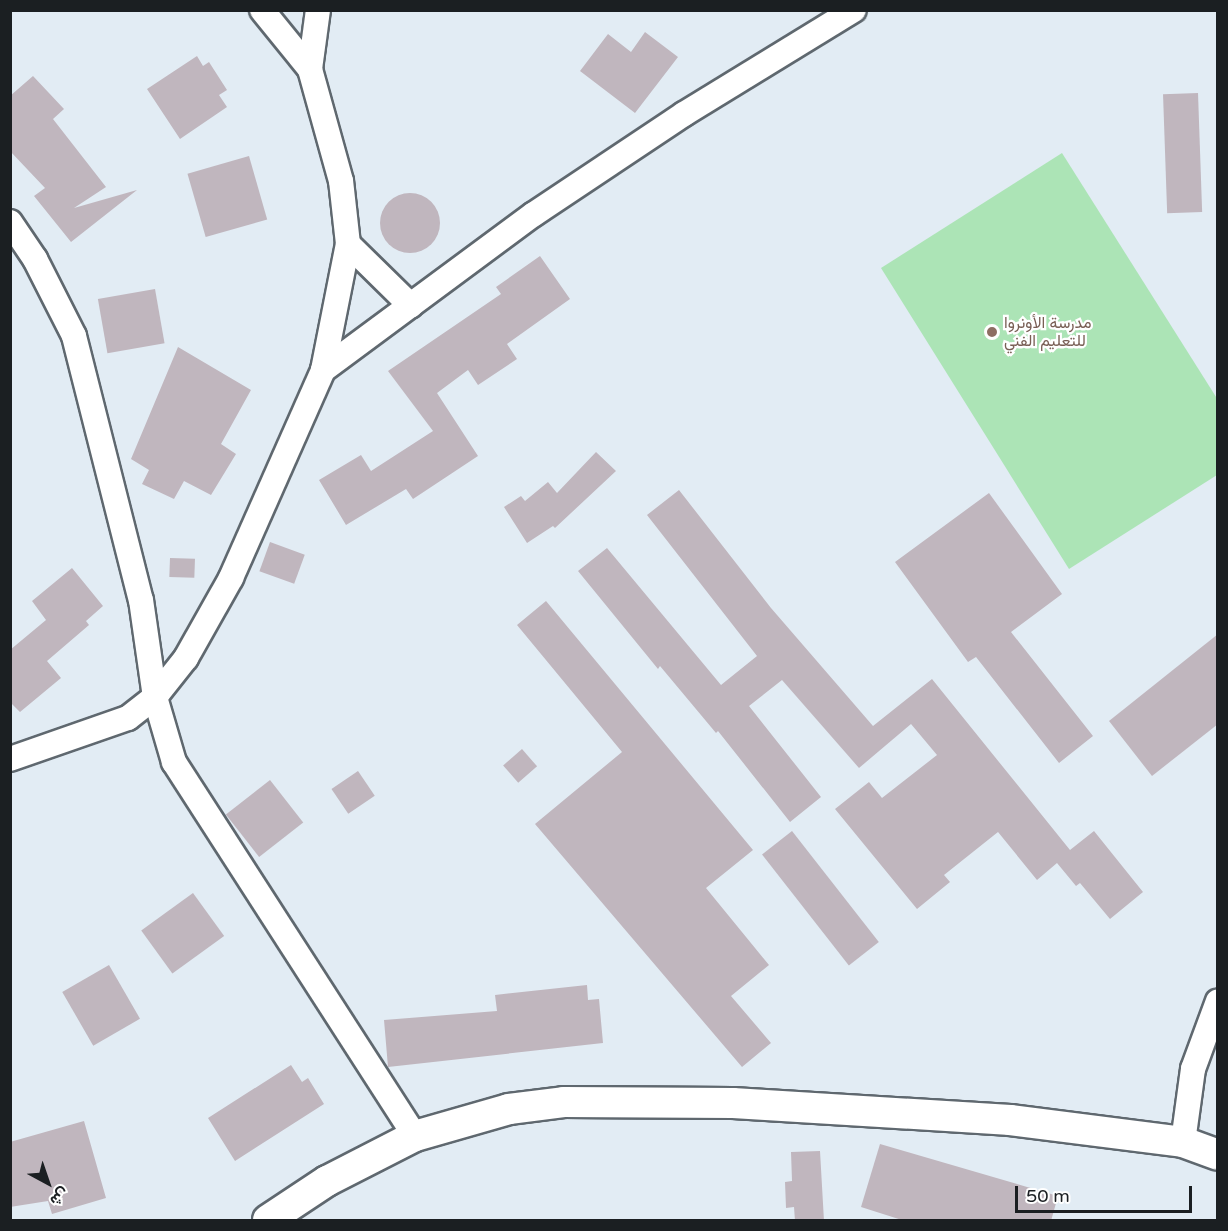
<!DOCTYPE html>
<html>
<head>
<meta charset="utf-8">
<style>
  body { margin:0 }
  #map { position:relative; width:1228px; height:1231px; overflow:hidden; background:#e2ecf4; font-family:"Varela Round",Vazirmatn,sans-serif }
  div>[style] { position:absolute }
  .green>* { inset:0; background:#ace4b6 }
  .building>* { inset:0; background:#c0b6be; transform-origin:0 0 }
  .round { border-radius:50% }
  .roads { filter:drop-shadow(2px 0 #5f686f) drop-shadow(-2px 0 #5f686f) drop-shadow(0 2px #5f686f) drop-shadow(0 -2px #5f686f) }
  .minor>* { height:24px; margin:-12px; padding:0 12px; transform-origin:12px; border-radius:12px; background:#fff }
  .major>* { height:30px; margin:-15px; padding:0 15px; transform-origin:15px; border-radius:15px; background:#fff }
  .dots>* { width:16px; height:16px; translate:-50% -50%; box-sizing:border-box; border:3px solid #fff; border-radius:50% }
  span { translate:-50% -50%; white-space:nowrap; text-align:center; line-height:1.15; -webkit-text-stroke:4.5px #fff; paint-order:stroke }
  .education-label { font-size:16px; color:#785e54 }
  .left { translate:0 -50%; text-align:left }
  .frame { position:absolute; inset:0; border:12px solid #1b1f22; pointer-events:none }
  .north { position:absolute; left:18px; top:1153px; width:60px; height:60px; -webkit-text-stroke:4px #fff; paint-order:stroke; rotate:140deg; font-size:16px; font-weight:700; line-height:24px; text-align:center; color:#1b1f22 }
  .north::after { content:''; display:block; margin:auto; width:21px; height:27px; background:#1b1f22; clip-path:polygon(50% 0,100% 100%,50% 72%,0 100%) }
  .scale { position:absolute; left:1015px; top:1186px; width:177px; height:27px; box-sizing:border-box; border:3px solid #1b1f22; border-top:0; padding-left:8px; font-size:18px; line-height:21px; white-space:nowrap; color:#1b1f22; -webkit-text-stroke:4px #fff; paint-order:stroke }
</style>
</head>
<body>
<div id="map">
  <div class="green">
    <div style="clip-path:polygon(1062px 153px,1218px 400px,1217px 475px,1069px 569px,881px 268px)"></div>
  </div>
  <div class="building">
    <div style="clip-path:polygon(645px 32px,678px 57px,635px 113px,580px 71px,608px 34px,631px 52px)"></div>
    <div style="clip-path:polygon(197px 56px,203px 66px,209px 62px,227px 90px,219px 95px,227px 107px,180px 139px,147px 89px)"></div>
    <div style="clip-path:polygon(33px 76px,64px 109px,53px 119px,106px 187px,74px 208px,137px 190px,71px 242px,34px 196px,45px 188px,10px 151px,10px 96px)"></div>
    <div style="left:1198px;top:93px;width:119px;height:35px;rotate:88deg"></div>
    <div style="left:249px;top:156px;width:66px;height:64px;rotate:74deg"></div>
    <div class="round" style="left:380px;top:193px;width:60px;height:60px"></div>
    <div style="clip-path:polygon(540px 256px,570px 299px,507px 344px,517px 359px,478px 385px,468px 370px,437px 393px,478px 456px,413px 499px,406px 489px,346px 525px,319px 480px,361px 455px,371px 471px,433px 431px,388px 371px,501px 294px,496px 287px)"></div>
    <div style="left:155px;top:289px;width:55px;height:58px;rotate:80deg"></div>
    <div style="clip-path:polygon(178px 347px,251px 390px,221px 444px,236px 454px,211px 495px,184px 481px,174px 499px,142px 484px,149px 470px,131px 459px)"></div>
    <div style="clip-path:polygon(596px 452px,616px 471px,555px 528px,553px 526px,527px 543px,504px 507px,521px 496px,525px 501px,548px 482px,557px 493px)"></div>
    <div style="clip-path:polygon(679px 490px,771px 608px,873px 726px,932px 679px,1070px 850px,1094px 831px,1143px 892px,1110px 919px,1080px 883px,1076px 886px,1057px 863px,1037px 880px,998px 832px,944px 875px,950px 882px,917px 909px,835px 809px,869px 782px,882px 798px,937px 755px,911px 724px,859px 768px,782px 680px,749px 706px,821px 797px,790px 822px,718px 731px,716px 733px,660px 666px,658px 669px,578px 571px,607px 548px,721px 685px,757px 656px,647px 515px)"></div>
    <div style="clip-path:polygon(989px 493px,1062px 594px,1011px 632px,1093px 736px,1059px 763px,976px 657px,968px 662px,895px 562px)"></div>
    <div style="left:270px;top:542px;width:37px;height:31px;rotate:20deg"></div>
    <div style="left:170px;top:558px;width:25px;height:19px;rotate:2deg"></div>
    <div style="clip-path:polygon(72px 568px,103px 606px,86px 621px,89px 625px,47px 661px,61px 678px,20px 712px,10px 702px,10px 650px,46px 620px,32px 601px)"></div>
    <div style="clip-path:polygon(546px 601px,753px 850px,706px 888px,769px 965px,731px 996px,771px 1043px,742px 1067px,535px 824px,622px 752px,517px 625px)"></div>
    <div style="clip-path:polygon(1218px 634px,1218px 724px,1152px 776px,1109px 721px)"></div>
    <div style="left:522px;top:749px;width:23px;height:25px;rotate:49deg"></div>
    <div style="left:358px;top:771px;width:30px;height:32px;rotate:56deg"></div>
    <div style="left:270px;top:780px;width:54px;height:56px;rotate:52deg"></div>
    <div style="left:792px;top:831px;width:141px;height:38px;rotate:52deg"></div>
    <div style="left:193px;top:893px;width:53px;height:64px;rotate:54deg"></div>
    <div style="left:109px;top:965px;width:62px;height:54px;rotate:60deg"></div>
    <div style="clip-path:polygon(587px 985px,588px 1000px,599px 999px,603px 1043px,388px 1067px,384px 1020px,497px 1011px,495px 995px)"></div>
    <div style="clip-path:polygon(291px 1065px,302px 1082px,308px 1078px,324px 1104px,235px 1161px,208px 1118px)"></div>
    <div style="clip-path:polygon(84px 1121px,106px 1198px,52px 1214px,48px 1201px,10px 1207px,10px 1142px)"></div>
    <div style="clip-path:polygon(880px 1144px,1058px 1196px,1051px 1221px,905px 1221px,861px 1207px)"></div>
    <div style="clip-path:polygon(820px 1151px,824px 1221px,795px 1221px,794px 1207px,786px 1208px,785px 1182px,792px 1181px,791px 1152px)"></div>
  </div>
  <div class="roads">
    <div class="minor">
      <div style="left:310px;top:69px;width:60px;rotate:-82.3deg"></div>
      <div style="left:10px;top:222px;width:45px;rotate:56deg"></div>
      <div style="left:35px;top:259px;width:86px;rotate:63.1deg"></div>
      <div style="left:74px;top:336px;width:272px;rotate:75.8deg"></div>
      <div style="left:141px;top:600px;width:98px;rotate:81.8deg"></div>
      <div style="left:155px;top:697px;width:68px;rotate:73.7deg"></div>
      <div style="left:174px;top:762px;width:445px;rotate:57.2deg"></div>
      <div style="left:348px;top:244px;width:88px;rotate:44.5deg"></div>
      <div style="left:323px;top:370px;width:262px;rotate:-36.5deg"></div>
      <div style="left:534px;top:214px;width:180px;rotate:-33.7deg"></div>
      <div style="left:684px;top:114px;width:199px;rotate:-31.5deg"></div>
      <div style="left:10px;top:759px;width:125px;rotate:-19.2deg"></div>
      <div style="left:128px;top:718px;width:34px;rotate:-38deg"></div>
      <div style="left:155px;top:697px;width:50px;rotate:-51.5deg"></div>
      <div style="left:186px;top:658px;width:92px;rotate:-60.6deg"></div>
      <div style="left:231px;top:578px;width:227px;rotate:-66.1deg"></div>
      <div style="left:323px;top:370px;width:128px;rotate:-78.8deg"></div>
      <div style="left:348px;top:244px;width:63px;rotate:-96.3deg"></div>
      <div style="left:341px;top:181px;width:116px;rotate:-105.5deg"></div>
      <div style="left:310px;top:69px;width:76px;rotate:-129.1deg"></div>
      <div style="left:1183px;top:1142px;width:74px;rotate:-82.2deg"></div>
      <div style="left:1193px;top:1069px;width:72px;rotate:-69.8deg"></div>
    </div>
    <div class="major">
      <div style="left:268px;top:1220px;width:71px;rotate:-33.5deg"></div>
      <div style="left:327px;top:1181px;width:99px;rotate:-27.1deg"></div>
      <div style="left:415px;top:1136px;width:98px;rotate:-16deg"></div>
      <div style="left:509px;top:1109px;width:55px;rotate:-7.3deg"></div>
      <div style="left:564px;top:1102px;width:169px;rotate:0.3deg"></div>
      <div style="left:733px;top:1103px;width:278px;rotate:3.5deg"></div>
      <div style="left:1010px;top:1120px;width:174px;rotate:7.2deg"></div>
      <div style="left:1183px;top:1142px;width:37px;rotate:20deg"></div>
    </div>
  </div>
  <div class="dots">
    <div style="left:992px;top:332px;background:#8d6e63"></div>
  </div>
  <div class="education-label">
    <span class="left" style="left:1004px;top:332px">مدرسة الأونروا<br>للتعليم الفني</span>
  </div>
  <div class="frame"></div>
  <div class="north">ش</div>
  <div class="scale">50 m</div>
</div>
</body>
</html>
